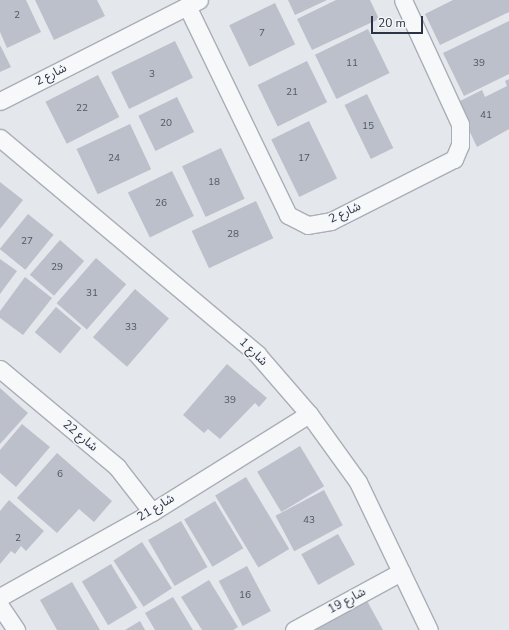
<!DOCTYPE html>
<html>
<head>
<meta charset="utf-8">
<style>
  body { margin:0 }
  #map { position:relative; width:509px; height:630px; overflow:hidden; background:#e4e7ec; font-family:"Nunito Sans","Noto Sans Arabic",sans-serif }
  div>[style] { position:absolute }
  .building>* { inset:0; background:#bbc0ca; transform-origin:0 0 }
  .roads { filter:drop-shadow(1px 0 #a9aeb7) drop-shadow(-1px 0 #a9aeb7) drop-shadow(0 1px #a9aeb7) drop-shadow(0 -1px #a9aeb7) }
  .minor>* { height:17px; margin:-8.5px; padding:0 8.5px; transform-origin:8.5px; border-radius:8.5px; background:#f7f8fa }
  span { translate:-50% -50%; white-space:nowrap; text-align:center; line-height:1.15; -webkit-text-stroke:3px #f4f6f9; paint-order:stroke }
  .number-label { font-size:10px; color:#4f5766 }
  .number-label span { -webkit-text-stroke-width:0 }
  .street-label { font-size:12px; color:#2b3445 }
  .scale { position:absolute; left:371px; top:16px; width:52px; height:18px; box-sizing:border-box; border:2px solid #2b3445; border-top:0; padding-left:5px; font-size:12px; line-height:14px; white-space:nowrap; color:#2b3445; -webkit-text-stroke:3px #f4f6f9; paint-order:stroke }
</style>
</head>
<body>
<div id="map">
  <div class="building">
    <div style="clip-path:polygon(0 0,26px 0,41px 32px,7px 48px,0 32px)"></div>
    <div style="clip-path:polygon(35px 0,97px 0,105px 16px,54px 40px)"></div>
    <div style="clip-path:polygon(288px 0,327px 0,295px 15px)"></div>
    <div style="clip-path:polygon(336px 0,370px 0,379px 19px,312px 50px,297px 19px)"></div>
    <div style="clip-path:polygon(453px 0,509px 0,509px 12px,440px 45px,425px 14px)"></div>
    <div style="left:275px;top:3px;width:46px;height:51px;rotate:64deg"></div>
    <div style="clip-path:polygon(509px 21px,509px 74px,464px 96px,443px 53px)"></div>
    <div style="left:368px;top:29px;width:49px;height:59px;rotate:64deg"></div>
    <div style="left:175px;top:41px;width:41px;height:71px;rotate:64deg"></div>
    <div style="clip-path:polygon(0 45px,11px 67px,0 72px)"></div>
    <div style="left:307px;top:61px;width:46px;height:55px;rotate:64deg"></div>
    <div style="left:98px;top:75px;width:47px;height:59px;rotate:63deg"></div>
    <div style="clip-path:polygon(509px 79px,509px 129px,477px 147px,456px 103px,482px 90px,485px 97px,507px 86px,505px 81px)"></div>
    <div style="left:367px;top:94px;width:60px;height:25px;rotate:64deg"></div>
    <div style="left:177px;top:97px;width:39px;height:43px;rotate:64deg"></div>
    <div style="left:309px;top:121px;width:64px;height:42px;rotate:64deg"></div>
    <div style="left:130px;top:124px;width:50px;height:59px;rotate:65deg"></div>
    <div style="left:221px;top:148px;width:56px;height:43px;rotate:65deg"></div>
    <div style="left:172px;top:171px;width:50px;height:49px;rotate:64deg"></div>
    <div style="clip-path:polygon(0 182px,23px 200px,0 229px)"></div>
    <div style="left:256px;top:201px;width:41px;height:71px;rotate:65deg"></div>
    <div style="left:28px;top:214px;width:33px;height:45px;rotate:39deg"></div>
    <div style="left:60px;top:240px;width:32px;height:46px;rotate:41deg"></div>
    <div style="left:96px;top:258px;width:40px;height:60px;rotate:41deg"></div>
    <div style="clip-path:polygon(0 259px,17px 271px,0 294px)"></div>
    <div style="clip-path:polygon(25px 277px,52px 298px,23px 335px,0 318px,0 311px)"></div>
    <div style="left:135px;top:289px;width:45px;height:64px;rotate:41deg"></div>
    <div style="left:56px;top:307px;width:33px;height:33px;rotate:40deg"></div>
    <div style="clip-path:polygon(227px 364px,267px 398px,259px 407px,255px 403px,220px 439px,208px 429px,204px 433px,183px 415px)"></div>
    <div style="clip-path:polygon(0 388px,28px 413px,0 444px)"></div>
    <div style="clip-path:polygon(22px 424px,50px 447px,16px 487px,0 473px,0 450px)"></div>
    <div style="left:300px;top:446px;width:47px;height:50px;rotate:59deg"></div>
    <div style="clip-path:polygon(57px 453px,112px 501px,94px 522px,79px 509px,57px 533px,17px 498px)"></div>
    <div style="left:246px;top:477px;width:84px;height:36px;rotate:59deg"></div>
    <div style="left:324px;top:490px;width:40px;height:55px;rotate:62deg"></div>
    <div style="clip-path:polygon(9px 500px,44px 531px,26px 551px,21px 546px,15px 554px,11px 551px,0 564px,0 511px)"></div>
    <div style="left:215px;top:501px;width:55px;height:36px;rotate:59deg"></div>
    <div style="left:181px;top:521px;width:53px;height:38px;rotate:60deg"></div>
    <div style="left:338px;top:534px;width:35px;height:42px;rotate:61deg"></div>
    <div style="left:142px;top:542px;width:55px;height:34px;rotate:57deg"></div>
    <div style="left:111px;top:564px;width:51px;height:34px;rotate:59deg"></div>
    <div style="left:247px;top:566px;width:51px;height:32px;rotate:62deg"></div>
    <div style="clip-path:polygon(209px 580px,238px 627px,233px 630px,202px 630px,181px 597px)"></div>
    <div style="clip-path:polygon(72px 582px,100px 630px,57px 630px,40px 600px)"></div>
    <div style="clip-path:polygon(173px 597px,193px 630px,155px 630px,145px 613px)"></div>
    <div style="clip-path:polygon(366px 599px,383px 630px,310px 630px)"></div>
    <div style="clip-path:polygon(140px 621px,145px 630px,125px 630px)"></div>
  </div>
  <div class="roads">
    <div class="minor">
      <div style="left:187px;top:6px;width:232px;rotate:64.2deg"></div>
      <div style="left:288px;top:215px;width:22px;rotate:27deg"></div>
      <div style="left:308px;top:225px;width:23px;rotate:-10deg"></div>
      <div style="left:331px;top:221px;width:138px;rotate:-26.8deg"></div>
      <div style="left:454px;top:159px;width:15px;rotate:-67deg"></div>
      <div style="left:460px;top:145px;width:21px;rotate:-90deg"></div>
      <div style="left:460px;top:124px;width:136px;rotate:-114.7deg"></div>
      <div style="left:0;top:101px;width:223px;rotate:-26.9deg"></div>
      <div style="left:0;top:138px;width:336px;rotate:40deg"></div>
      <div style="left:257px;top:354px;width:79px;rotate:49.1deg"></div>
      <div style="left:309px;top:414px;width:84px;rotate:54.2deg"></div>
      <div style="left:358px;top:482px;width:164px;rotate:64.4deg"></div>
      <div style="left:0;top:369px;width:153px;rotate:39.9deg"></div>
      <div style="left:117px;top:467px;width:57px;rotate:52.1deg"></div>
      <div style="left:0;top:597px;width:174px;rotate:-29.2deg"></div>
      <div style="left:152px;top:512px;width:185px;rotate:-32deg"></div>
      <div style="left:0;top:606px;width:29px;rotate:56deg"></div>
      <div style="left:294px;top:630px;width:122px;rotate:-28.5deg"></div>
    </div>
  </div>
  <div class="number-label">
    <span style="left:17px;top:16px">2</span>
    <span style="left:262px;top:34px">7</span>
    <span style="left:352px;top:64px">11</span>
    <span style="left:479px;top:64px">39</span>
    <span style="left:152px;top:75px">3</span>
    <span style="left:292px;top:93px">21</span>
    <span style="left:82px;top:109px">22</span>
    <span style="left:486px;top:116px">41</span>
    <span style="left:166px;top:124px">20</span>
    <span style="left:368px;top:127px">15</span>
    <span style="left:114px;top:159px">24</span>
    <span style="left:304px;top:159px">17</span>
    <span style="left:214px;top:183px">18</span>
    <span style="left:161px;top:204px">26</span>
    <span style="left:233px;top:235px">28</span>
    <span style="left:27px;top:242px">27</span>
    <span style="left:57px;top:268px">29</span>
    <span style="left:92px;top:294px">31</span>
    <span style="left:131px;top:328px">33</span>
    <span style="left:230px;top:401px">39</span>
    <span style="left:60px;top:475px">6</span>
    <span style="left:309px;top:521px">43</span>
    <span style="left:18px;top:539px">2</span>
    <span style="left:245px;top:596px">16</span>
  </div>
  <div class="street-label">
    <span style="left:51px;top:75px;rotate:-27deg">شارع 2</span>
    <span style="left:345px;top:213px;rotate:-25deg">شارع 2</span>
    <span style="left:253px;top:352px;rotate:44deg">شارع 1</span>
    <span style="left:80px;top:436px;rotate:40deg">شارع 22</span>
    <span style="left:156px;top:508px;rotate:-31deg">شارع 21</span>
    <span style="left:347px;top:601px;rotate:-29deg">شارع 19</span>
  </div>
  <div class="scale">20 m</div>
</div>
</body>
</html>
